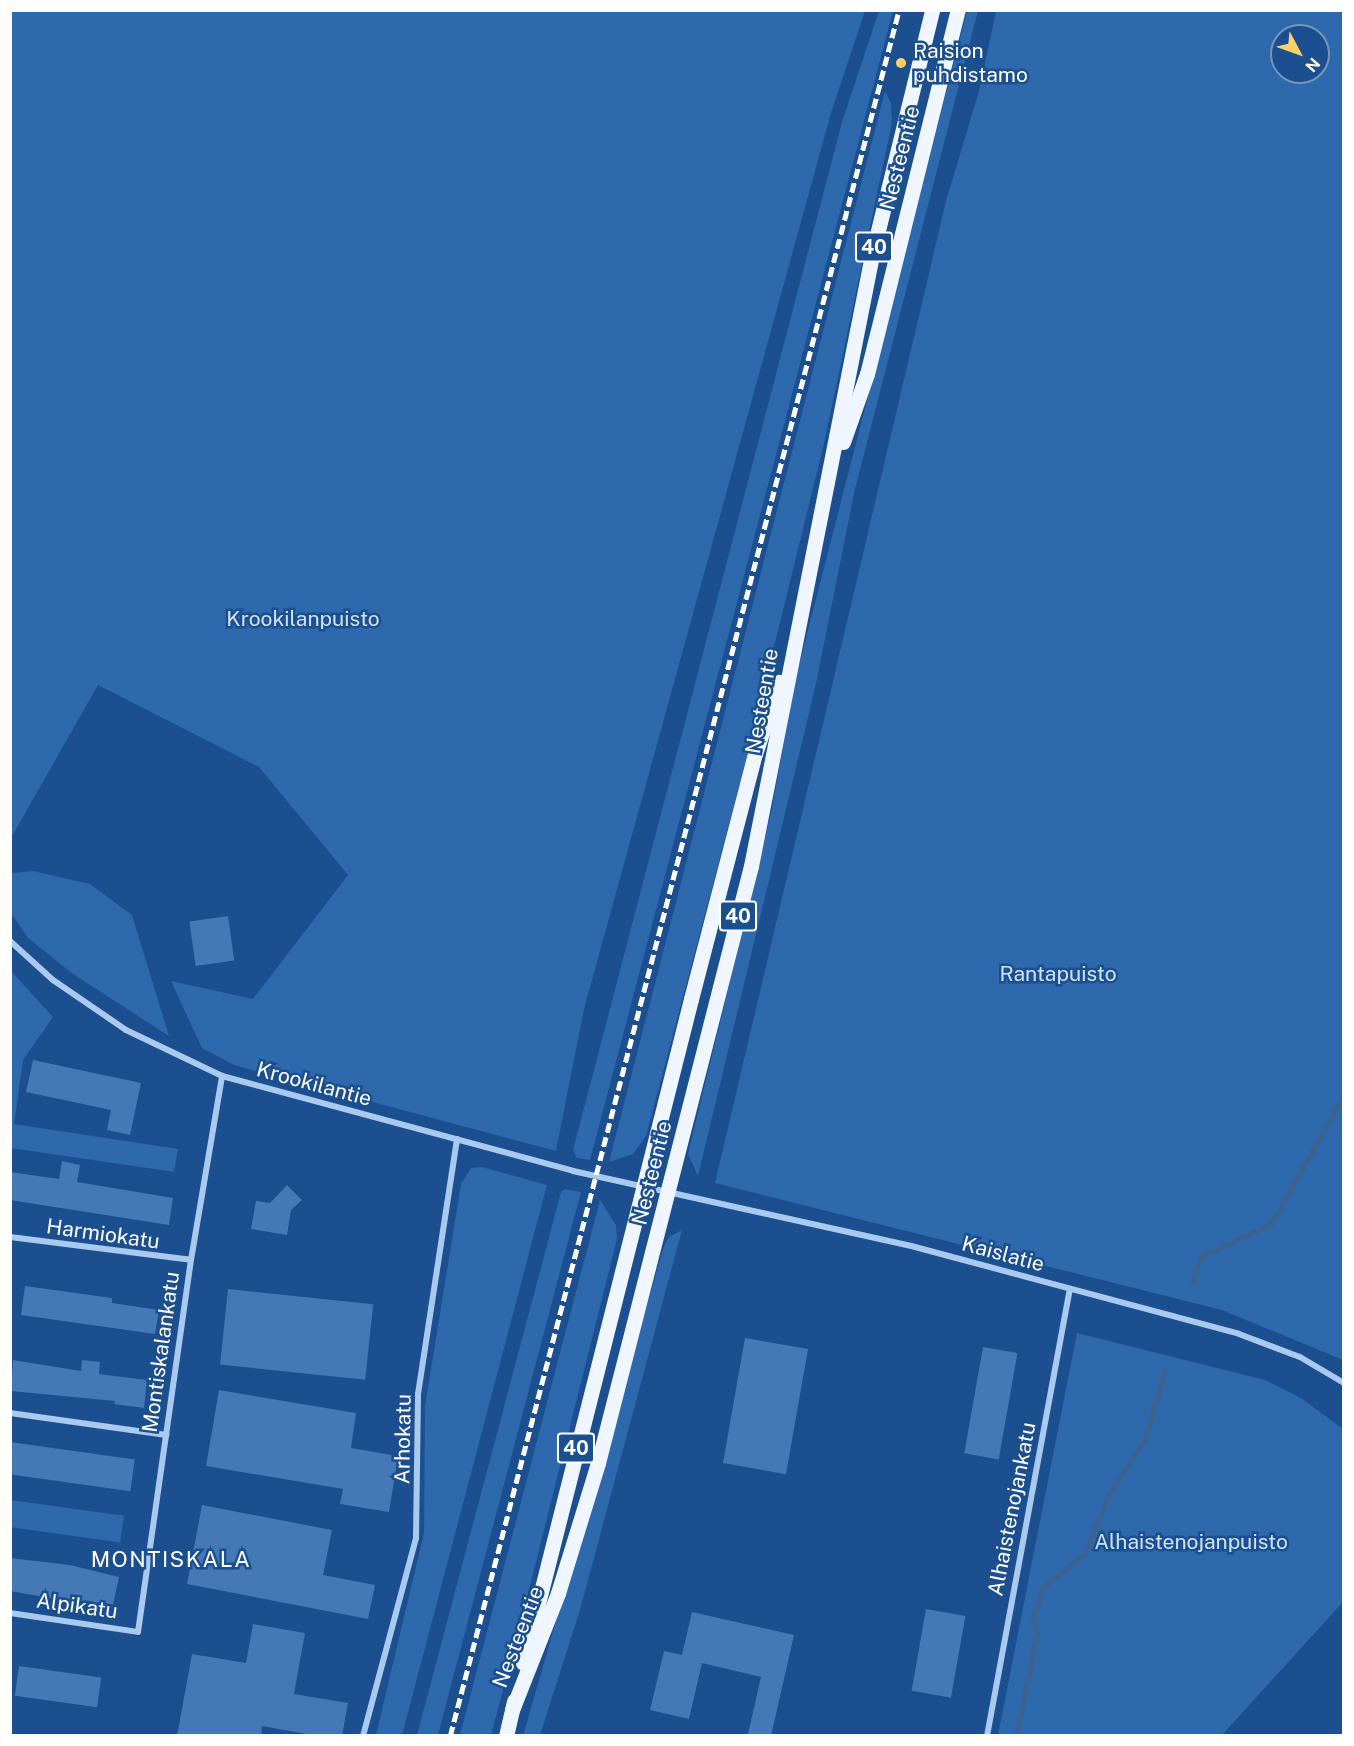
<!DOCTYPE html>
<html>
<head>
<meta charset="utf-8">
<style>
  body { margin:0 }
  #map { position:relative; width:1354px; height:1746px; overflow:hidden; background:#1b4f8f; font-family:"Public Sans",sans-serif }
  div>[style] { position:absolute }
  .green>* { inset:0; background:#2e69ad; transform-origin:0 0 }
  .stream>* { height:5px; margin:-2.5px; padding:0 2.5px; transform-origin:2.5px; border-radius:2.5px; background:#3c6290 }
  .building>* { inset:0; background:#4478b7; transform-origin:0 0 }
  .street>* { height:6px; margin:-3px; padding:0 3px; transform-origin:3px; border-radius:3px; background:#a9c9ee }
  .primary>* { height:15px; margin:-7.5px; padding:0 7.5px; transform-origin:7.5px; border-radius:7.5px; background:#f0f6ff }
  .rail>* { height:4.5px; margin-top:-2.25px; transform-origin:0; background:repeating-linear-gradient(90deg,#fff 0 10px,transparent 0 14.5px) }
  .dots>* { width:16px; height:16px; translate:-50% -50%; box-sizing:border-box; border:3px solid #1b4f8f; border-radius:50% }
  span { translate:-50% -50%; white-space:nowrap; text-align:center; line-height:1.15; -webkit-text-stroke:5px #1b4f8f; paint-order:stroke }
  .shield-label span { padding:2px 4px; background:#1b4f8f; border:2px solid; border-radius:4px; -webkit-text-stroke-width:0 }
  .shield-label { font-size:20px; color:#fff; font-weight:700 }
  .poi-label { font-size:21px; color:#fff }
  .left { translate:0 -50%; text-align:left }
  .street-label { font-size:21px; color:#fff }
  .park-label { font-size:21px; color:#cfe3fa }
  .neighbourhood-label { font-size:22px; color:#fff; letter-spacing:1.5px }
  .frame { position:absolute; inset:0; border:12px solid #fff; pointer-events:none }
  .north { position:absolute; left:1270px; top:24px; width:60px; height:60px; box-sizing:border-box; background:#1b4f8f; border:2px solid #7695bc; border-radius:50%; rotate:131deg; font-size:16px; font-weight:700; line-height:24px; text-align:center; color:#fff }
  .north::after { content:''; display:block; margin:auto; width:21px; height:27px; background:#ffd166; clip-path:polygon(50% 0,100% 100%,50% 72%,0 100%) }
</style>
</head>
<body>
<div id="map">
  <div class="green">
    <div style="clip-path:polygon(10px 11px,865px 11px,831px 113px,584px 1009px,556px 1151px,234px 1065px,202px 1048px,171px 981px,253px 999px,348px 875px,259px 767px,98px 685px,11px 838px)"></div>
    <div style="clip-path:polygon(879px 11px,893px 11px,590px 1160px,577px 1158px,573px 1150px,842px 122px)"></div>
    <div style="clip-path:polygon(967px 11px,978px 11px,855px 489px,816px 684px,698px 1176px,688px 1154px,771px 813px,796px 677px)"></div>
    <div style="clip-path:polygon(evenodd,996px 11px,1343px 11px,1343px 1360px,1222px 1310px,715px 1183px,946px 201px,979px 91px,996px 11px,1282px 36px,1318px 36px,1318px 72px,1282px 72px,1282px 36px)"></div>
    <div style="clip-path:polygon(885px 91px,891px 103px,892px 123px,823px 448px,747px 756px,646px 1136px,633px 1154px,609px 1162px)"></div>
    <div style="clip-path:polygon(33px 871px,90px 884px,132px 915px,169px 1036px,73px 974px,28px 938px,11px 913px,11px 873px)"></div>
    <div style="clip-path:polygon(11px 971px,53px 1017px,23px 1060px,14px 1124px,178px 1149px,174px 1172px,11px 1148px)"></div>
    <div style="clip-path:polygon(482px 1167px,547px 1185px,402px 1735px,376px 1735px,424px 1533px,425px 1406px,461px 1184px,471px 1168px)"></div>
    <div style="clip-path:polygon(565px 1189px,581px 1192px,438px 1735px,417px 1735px,561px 1192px)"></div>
    <div style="clip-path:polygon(600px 1200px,616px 1225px,617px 1239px,516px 1642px,491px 1735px,460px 1735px)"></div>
    <div style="clip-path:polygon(682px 1230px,580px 1610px,540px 1735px,523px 1736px,664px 1246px,669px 1237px)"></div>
    <div style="clip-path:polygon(1077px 1333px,1265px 1380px,1301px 1398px,1343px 1429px,1343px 1602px,1222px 1735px,998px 1735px)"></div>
    <div style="left:11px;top:1500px;width:114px;height:27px;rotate:8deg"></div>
  </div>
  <div class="stream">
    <div style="left:1192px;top:1282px;width:26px;rotate:-72deg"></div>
    <div style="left:1200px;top:1257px;width:78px;rotate:-24.9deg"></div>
    <div style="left:1271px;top:1224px;width:148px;rotate:-60.5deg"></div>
    <div style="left:1016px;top:1736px;width:105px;rotate:-78.5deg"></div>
    <div style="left:1037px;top:1633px;width:17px;rotate:-103deg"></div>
    <div style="left:1033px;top:1616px;width:31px;rotate:-71deg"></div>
    <div style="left:1043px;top:1587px;width:52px;rotate:-38deg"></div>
    <div style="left:1084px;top:1555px;width:66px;rotate:-67.7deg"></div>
    <div style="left:1109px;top:1494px;width:66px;rotate:-56.8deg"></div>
    <div style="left:1145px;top:1439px;width:72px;rotate:-73.8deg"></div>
  </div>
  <div class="building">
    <div style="left:228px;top:916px;width:45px;height:39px;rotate:82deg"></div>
    <div style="clip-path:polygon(33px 1060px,141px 1083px,130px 1135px,107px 1130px,111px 1110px,26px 1092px)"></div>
    <div style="clip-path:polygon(62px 1161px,80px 1165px,77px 1182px,173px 1198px,169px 1225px,10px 1200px,10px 1172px,59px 1179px)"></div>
    <div style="clip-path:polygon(287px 1185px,302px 1200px,291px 1210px,287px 1235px,251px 1229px,256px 1201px,270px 1203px)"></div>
    <div style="clip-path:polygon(25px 1286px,112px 1298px,112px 1303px,159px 1310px,155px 1334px,21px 1315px)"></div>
    <div style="left:228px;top:1289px;width:146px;height:76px;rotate:6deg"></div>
    <div style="left:745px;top:1338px;width:64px;height:127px;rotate:10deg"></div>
    <div style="left:983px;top:1347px;width:35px;height:108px;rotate:10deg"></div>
    <div style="clip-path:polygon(13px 1360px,81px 1371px,82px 1360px,100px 1362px,99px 1374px,147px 1380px,144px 1408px,114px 1404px,115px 1401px,11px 1391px)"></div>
    <div style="clip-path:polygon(219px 1390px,356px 1413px,351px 1448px,398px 1456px,389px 1512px,340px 1504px,343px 1489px,206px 1466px)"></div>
    <div style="left:10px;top:1442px;width:126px;height:32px;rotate:8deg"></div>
    <div style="clip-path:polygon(202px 1505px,332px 1530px,323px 1575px,375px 1585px,368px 1619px,187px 1584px)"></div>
    <div style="clip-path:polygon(10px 1558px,70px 1565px,119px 1577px,112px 1609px,10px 1591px)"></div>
    <div style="left:926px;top:1609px;width:40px;height:83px;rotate:10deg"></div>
    <div style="clip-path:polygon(692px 1612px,794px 1635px,771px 1736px,748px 1734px,761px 1677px,702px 1663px,689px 1719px,650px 1710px,664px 1651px,682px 1655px)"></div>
    <div style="clip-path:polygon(253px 1624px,305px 1633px,294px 1694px,348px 1703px,342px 1736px,318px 1736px,262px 1726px,261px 1736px,177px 1736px,192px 1654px,246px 1663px)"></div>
    <div style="left:19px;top:1666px;width:83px;height:30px;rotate:8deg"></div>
  </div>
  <div class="street">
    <div style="left:10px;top:941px;width:58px;rotate:42.2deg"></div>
    <div style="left:53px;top:980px;width:88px;rotate:34.4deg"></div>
    <div style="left:126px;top:1030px;width:106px;rotate:25.6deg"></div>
    <div style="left:222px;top:1076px;width:364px;rotate:15.1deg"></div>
    <div style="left:573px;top:1171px;width:350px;rotate:12.5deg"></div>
    <div style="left:915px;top:1247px;width:335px;rotate:15deg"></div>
    <div style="left:1239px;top:1334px;width:65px;rotate:20.7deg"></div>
    <div style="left:1300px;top:1357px;width:51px;rotate:30.6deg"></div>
    <div style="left:10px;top:1237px;width:182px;rotate:7.2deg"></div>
    <div style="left:10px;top:1413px;width:158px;rotate:8deg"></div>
    <div style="left:10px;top:1613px;width:129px;rotate:8.4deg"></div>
    <div style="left:138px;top:1632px;width:376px;rotate:-81.9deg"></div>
    <div style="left:191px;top:1260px;width:187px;rotate:-80.4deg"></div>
    <div style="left:363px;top:1736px;width:205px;rotate:-75deg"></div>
    <div style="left:416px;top:1538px;width:144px;rotate:-89.2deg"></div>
    <div style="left:418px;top:1394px;width:258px;rotate:-81.3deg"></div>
    <div style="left:987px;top:1736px;width:455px;rotate:-79.5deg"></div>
  </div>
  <div class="primary">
    <div style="left:843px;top:442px;width:72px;rotate:-70.6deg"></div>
    <div style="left:867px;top:374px;width:375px;rotate:-76deg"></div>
    <div style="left:523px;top:1663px;width:685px;rotate:-75.8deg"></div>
    <div style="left:691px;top:999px;width:253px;rotate:-75.4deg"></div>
    <div style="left:755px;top:754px;width:76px;rotate:-71.6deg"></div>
    <div style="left:512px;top:1710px;width:126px;rotate:-68.5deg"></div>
    <div style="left:558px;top:1593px;width:136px;rotate:-72.9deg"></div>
    <div style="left:598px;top:1463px;width:616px;rotate:-75.63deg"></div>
    <div style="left:751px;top:866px;width:623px;rotate:-78.8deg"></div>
    <div style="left:872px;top:255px;width:252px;rotate:-76.2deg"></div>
    <div style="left:506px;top:1736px;width:36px;rotate:-77deg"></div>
  </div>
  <div class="rail">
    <div style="left:450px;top:1736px;width:1783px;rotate:-75.42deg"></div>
  </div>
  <div class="dots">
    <div style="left:901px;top:63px;background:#ffd166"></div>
  </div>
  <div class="shield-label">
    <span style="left:874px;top:247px">40</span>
    <span style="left:738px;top:916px">40</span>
    <span style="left:576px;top:1448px">40</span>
  </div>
  <div class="poi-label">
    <span class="left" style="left:913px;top:63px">Raision<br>puhdistamo</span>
  </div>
  <div class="street-label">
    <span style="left:900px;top:158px;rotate:-76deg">Nesteentie</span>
    <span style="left:762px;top:701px;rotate:-80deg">Nesteentie</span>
    <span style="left:314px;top:1084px;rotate:15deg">Krookilantie</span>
    <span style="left:652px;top:1173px;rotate:-76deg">Nesteentie</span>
    <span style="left:103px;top:1234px;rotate:8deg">Harmiokatu</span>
    <span style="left:1003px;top:1254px;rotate:15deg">Kaislatie</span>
    <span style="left:161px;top:1352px;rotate:-82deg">Montiskalankatu</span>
    <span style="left:403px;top:1439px;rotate:-89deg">Arhokatu</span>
    <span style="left:1012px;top:1509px;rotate:-79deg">Alhaistenojankatu</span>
    <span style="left:77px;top:1606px;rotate:8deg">Alpikatu</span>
    <span style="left:518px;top:1637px;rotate:-69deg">Nesteentie</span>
  </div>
  <div class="park-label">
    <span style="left:303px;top:619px">Krookilanpuisto</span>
    <span style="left:1058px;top:974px">Rantapuisto</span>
    <span style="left:1191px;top:1542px">Alhaistenojanpuisto</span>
  </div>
  <div class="neighbourhood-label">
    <span style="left:171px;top:1560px">MONTISKALA</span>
  </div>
  <div class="frame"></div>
  <div class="north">N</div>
</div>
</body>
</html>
